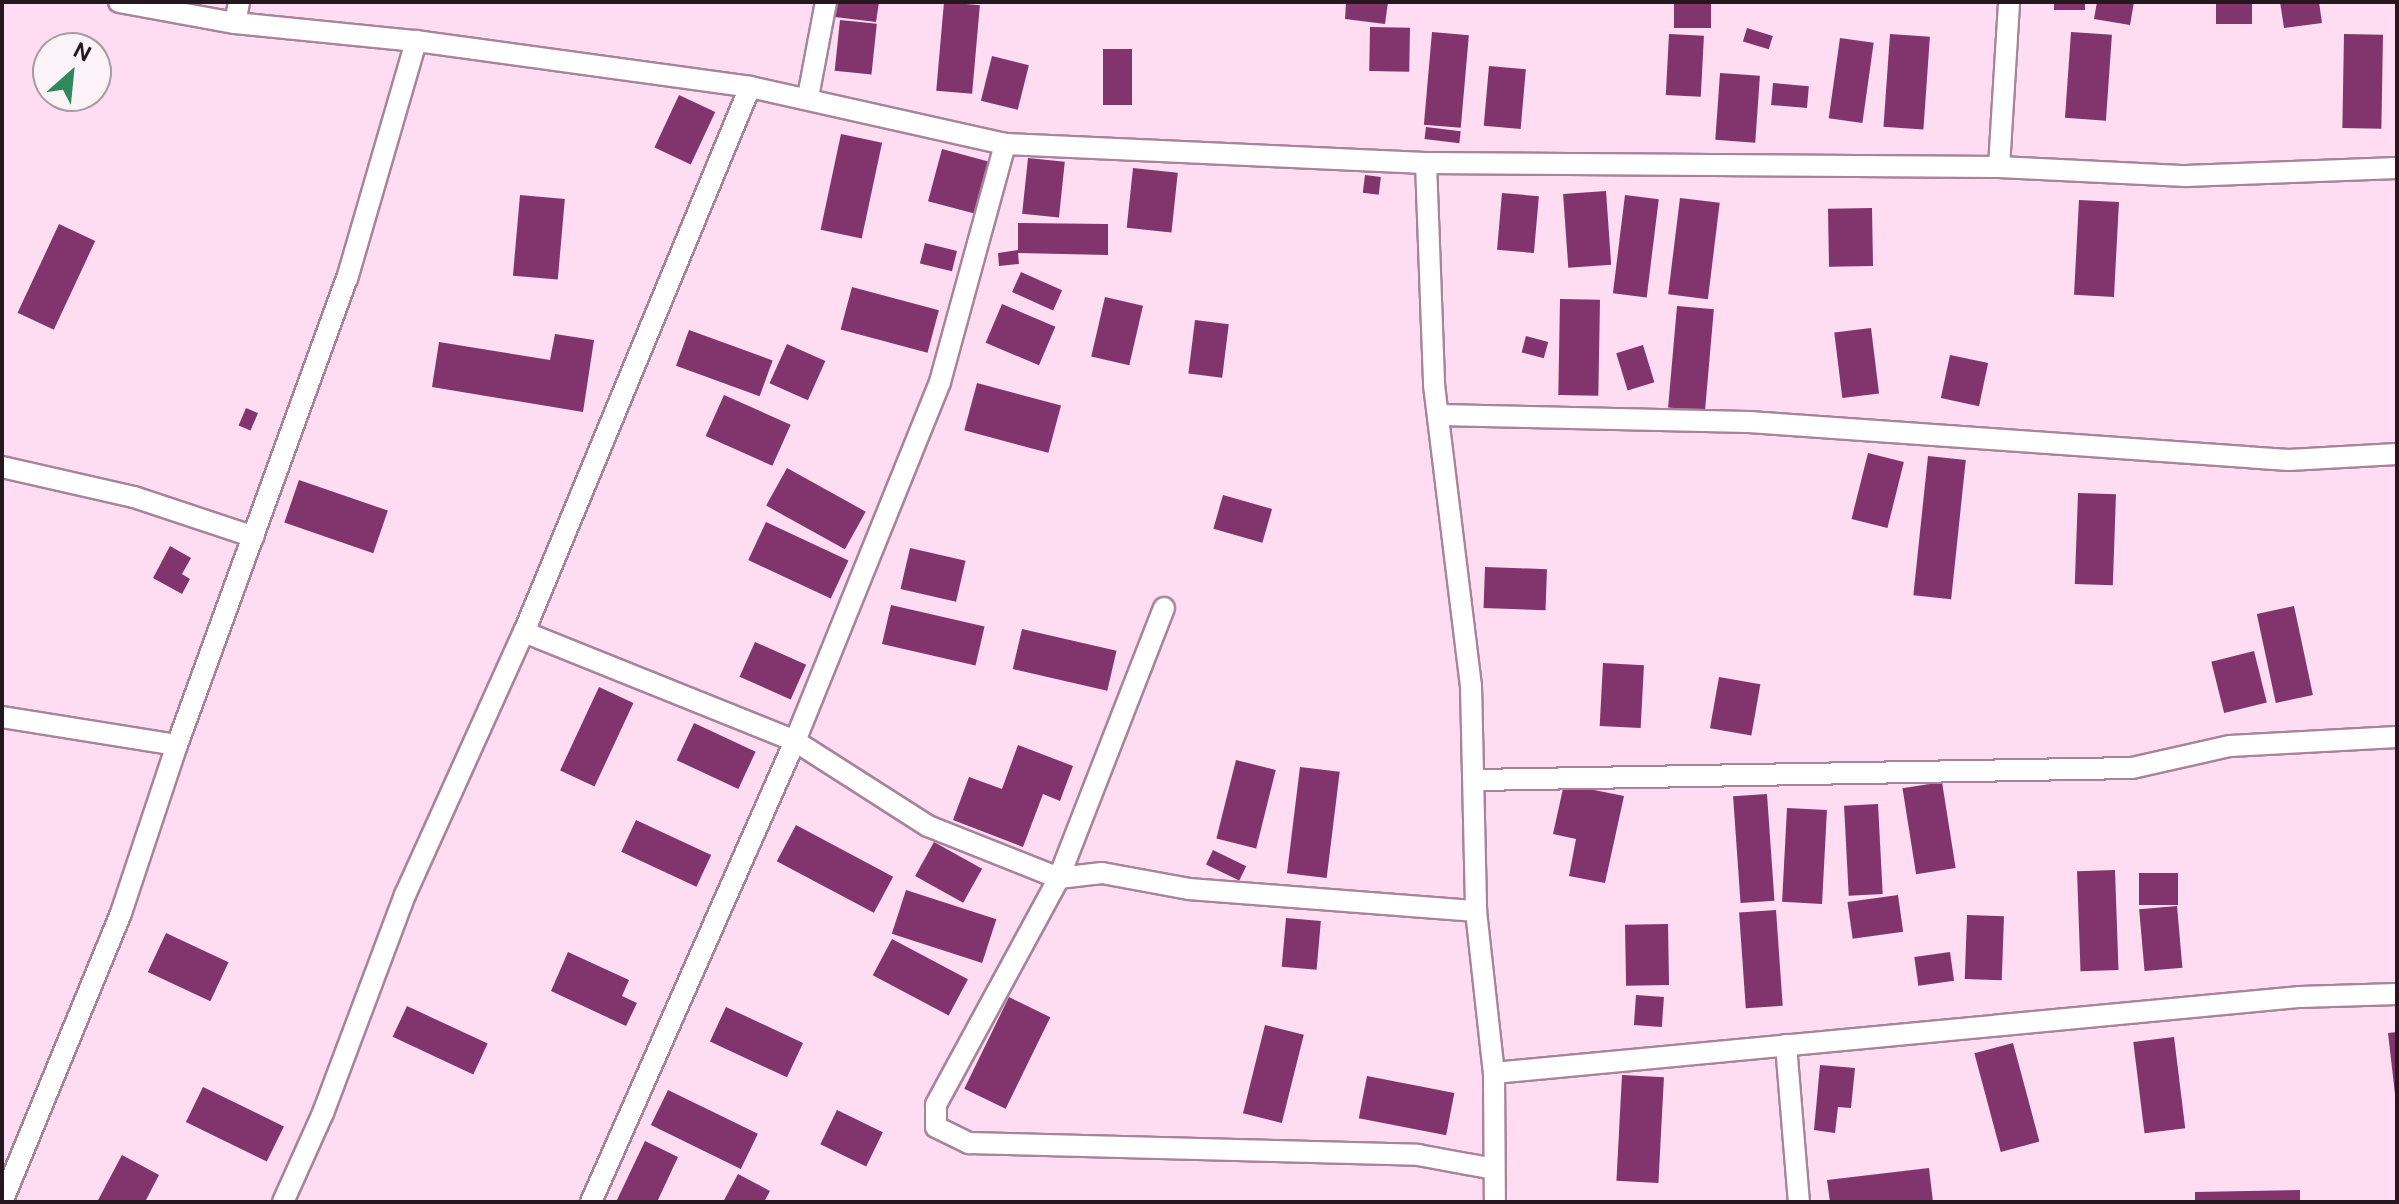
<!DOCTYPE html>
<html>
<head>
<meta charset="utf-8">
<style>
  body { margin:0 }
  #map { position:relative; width:2399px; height:1204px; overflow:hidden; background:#feddf2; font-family:"DM Sans",sans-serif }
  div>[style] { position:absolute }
  .building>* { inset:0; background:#81356c; transform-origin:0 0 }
  .roads { filter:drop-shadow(2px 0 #a9839c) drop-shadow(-2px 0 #a9839c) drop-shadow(0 2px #a9839c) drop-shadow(0 -2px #a9839c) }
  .minor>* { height:20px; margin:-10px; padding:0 10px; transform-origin:10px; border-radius:10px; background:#fff }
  span { translate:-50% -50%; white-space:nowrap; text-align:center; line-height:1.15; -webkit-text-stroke:8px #fbf3f8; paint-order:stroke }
  .frame { position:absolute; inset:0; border:4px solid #251720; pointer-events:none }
  .north { position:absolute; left:32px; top:32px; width:80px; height:80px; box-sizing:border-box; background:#fbf3f8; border:2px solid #a59ba2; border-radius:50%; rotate:27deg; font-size:22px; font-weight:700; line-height:32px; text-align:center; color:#251720 }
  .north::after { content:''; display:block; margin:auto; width:28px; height:36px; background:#2e895e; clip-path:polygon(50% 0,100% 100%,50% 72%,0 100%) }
</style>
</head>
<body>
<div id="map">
  <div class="building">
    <div style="clip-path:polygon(837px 2px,879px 2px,876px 22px,835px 17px)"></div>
    <div style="left:944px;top:2px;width:36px;height:89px;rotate:5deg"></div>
    <div style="clip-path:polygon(1346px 2px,1388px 2px,1385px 24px,1345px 19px)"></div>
    <div style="left:1674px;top:2px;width:37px;height:26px"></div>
    <div style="left:2054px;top:2px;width:31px;height:8px"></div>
    <div style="clip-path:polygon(2097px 2px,2134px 2px,2130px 25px,2094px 19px)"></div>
    <div style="left:2216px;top:2px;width:36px;height:22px"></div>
    <div style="clip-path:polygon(2280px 2px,2319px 2px,2322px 23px,2284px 28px)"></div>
    <div style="left:840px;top:20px;width:37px;height:51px;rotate:6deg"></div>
    <div style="left:1370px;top:27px;width:40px;height:44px;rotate:1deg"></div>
    <div style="left:1747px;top:28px;width:27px;height:14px;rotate:17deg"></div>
    <div style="left:1432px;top:32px;width:37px;height:93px;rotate:5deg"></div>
    <div style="left:2071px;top:32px;width:41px;height:86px;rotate:4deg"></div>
    <div style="left:1669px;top:34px;width:35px;height:61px;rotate:3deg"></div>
    <div style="left:1890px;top:34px;width:40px;height:93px;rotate:4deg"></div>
    <div style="left:2344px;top:34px;width:39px;height:94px;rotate:1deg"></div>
    <div style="left:1840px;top:38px;width:34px;height:81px;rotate:8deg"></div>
    <div style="left:1103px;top:49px;width:29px;height:56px"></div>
    <div style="left:992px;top:56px;width:38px;height:46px;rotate:14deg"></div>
    <div style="left:1489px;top:66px;width:37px;height:60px;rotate:5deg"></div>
    <div style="left:1720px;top:73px;width:40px;height:67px;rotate:4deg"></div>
    <div style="left:1773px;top:83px;width:36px;height:22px;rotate:5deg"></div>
    <div style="left:679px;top:95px;width:40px;height:58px;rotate:25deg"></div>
    <div style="left:1426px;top:127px;width:35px;height:12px;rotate:7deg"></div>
    <div style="left:841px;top:134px;width:42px;height:98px;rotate:12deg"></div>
    <div style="left:942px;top:149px;width:49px;height:54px;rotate:15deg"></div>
    <div style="left:1028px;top:158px;width:37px;height:56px;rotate:6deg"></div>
    <div style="left:1133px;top:168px;width:45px;height:60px;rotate:6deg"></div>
    <div style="left:1365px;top:175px;width:16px;height:18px;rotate:7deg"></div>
    <div style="left:1606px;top:191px;width:74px;height:43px;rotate:86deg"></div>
    <div style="left:1502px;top:193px;width:37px;height:57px;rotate:5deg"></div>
    <div style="left:520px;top:195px;width:45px;height:81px;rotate:5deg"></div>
    <div style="left:1625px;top:195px;width:34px;height:99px;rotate:7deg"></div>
    <div style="left:1680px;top:198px;width:40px;height:97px;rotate:7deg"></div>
    <div style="left:2079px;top:200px;width:40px;height:95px;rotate:3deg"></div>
    <div style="left:1872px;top:208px;width:58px;height:44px;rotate:89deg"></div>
    <div style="clip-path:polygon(1018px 223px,1108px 224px,1108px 255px,1018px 253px,1019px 264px,999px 266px,998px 253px,1018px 250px)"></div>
    <div style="left:59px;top:224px;width:40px;height:98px;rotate:25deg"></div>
    <div style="left:925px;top:243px;width:33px;height:21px;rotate:14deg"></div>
    <div style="left:1021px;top:272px;width:45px;height:22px;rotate:24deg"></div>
    <div style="left:852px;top:287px;width:90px;height:44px;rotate:15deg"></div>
    <div style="left:1105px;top:297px;width:39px;height:61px;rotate:13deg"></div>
    <div style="left:1560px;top:299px;width:40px;height:96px;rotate:1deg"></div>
    <div style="left:1002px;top:304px;width:58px;height:42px;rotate:23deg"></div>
    <div style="left:1677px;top:306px;width:37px;height:102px;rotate:5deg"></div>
    <div style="left:1195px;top:320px;width:34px;height:54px;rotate:7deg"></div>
    <div style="left:1871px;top:328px;width:66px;height:37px;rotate:83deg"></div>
    <div style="left:689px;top:330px;width:89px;height:38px;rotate:20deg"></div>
    <div style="clip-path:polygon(555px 334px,594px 340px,583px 412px,432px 387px,439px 342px,550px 360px)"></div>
    <div style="left:1526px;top:336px;width:23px;height:17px;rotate:15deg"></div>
    <div style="left:787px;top:344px;width:42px;height:43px;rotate:24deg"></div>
    <div style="left:1643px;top:345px;width:39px;height:28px;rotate:73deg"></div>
    <div style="left:1950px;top:355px;width:39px;height:44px;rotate:12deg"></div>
    <div style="left:977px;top:383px;width:87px;height:49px;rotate:15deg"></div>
    <div style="left:724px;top:395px;width:73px;height:45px;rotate:24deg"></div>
    <div style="left:246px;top:408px;width:13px;height:19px;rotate:23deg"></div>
    <div style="left:1868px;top:453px;width:37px;height:68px;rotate:14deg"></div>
    <div style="left:1928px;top:456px;width:38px;height:140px;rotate:6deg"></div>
    <div style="left:787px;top:468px;width:90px;height:43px;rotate:29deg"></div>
    <div style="left:299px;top:480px;width:94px;height:45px;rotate:19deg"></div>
    <div style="left:2078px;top:493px;width:38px;height:91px;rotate:2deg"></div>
    <div style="left:1223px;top:495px;width:51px;height:35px;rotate:16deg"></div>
    <div style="left:766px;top:522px;width:91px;height:42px;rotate:25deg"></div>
    <div style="clip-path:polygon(170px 546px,191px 558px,182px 574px,190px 579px,182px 594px,153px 578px)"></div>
    <div style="left:910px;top:548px;width:57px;height:42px;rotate:13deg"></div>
    <div style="left:1485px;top:567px;width:62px;height:41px;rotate:2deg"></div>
    <div style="left:891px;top:605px;width:96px;height:40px;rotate:13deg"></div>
    <div style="left:2294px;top:606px;width:91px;height:38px;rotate:78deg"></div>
    <div style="left:1022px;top:629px;width:97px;height:41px;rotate:13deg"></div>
    <div style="left:755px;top:642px;width:56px;height:38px;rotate:24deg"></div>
    <div style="left:2254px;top:651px;width:53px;height:44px;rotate:76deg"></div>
    <div style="left:1603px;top:663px;width:41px;height:63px;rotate:3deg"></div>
    <div style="left:1719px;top:677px;width:42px;height:52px;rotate:10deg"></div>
    <div style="left:599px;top:687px;width:38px;height:92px;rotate:25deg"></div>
    <div style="left:694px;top:723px;width:68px;height:41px;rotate:25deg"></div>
    <div style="clip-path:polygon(1018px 745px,1073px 766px,1060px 801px,1043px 794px,1023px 847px,953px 820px,969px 777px,1002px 789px)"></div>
    <div style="left:1236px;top:760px;width:41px;height:81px;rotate:14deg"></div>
    <div style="left:1300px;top:767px;width:40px;height:107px;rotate:7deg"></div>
    <div style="left:1942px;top:782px;width:87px;height:40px;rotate:81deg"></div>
    <div style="clip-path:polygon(1564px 784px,1624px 796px,1605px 883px,1569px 876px,1576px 839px,1553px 834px)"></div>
    <div style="left:1767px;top:794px;width:107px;height:34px;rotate:86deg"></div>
    <div style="left:1878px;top:804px;width:90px;height:34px;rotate:87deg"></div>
    <div style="left:1787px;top:808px;width:40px;height:94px;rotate:3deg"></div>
    <div style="left:636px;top:820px;width:83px;height:35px;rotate:25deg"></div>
    <div style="left:796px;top:825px;width:110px;height:41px;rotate:28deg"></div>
    <div style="left:934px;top:842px;width:55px;height:39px;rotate:29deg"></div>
    <div style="left:1213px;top:850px;width:37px;height:16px;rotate:26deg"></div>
    <div style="left:2115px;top:870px;width:100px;height:38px;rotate:88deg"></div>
    <div style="left:2178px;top:873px;width:32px;height:39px;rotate:90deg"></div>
    <div style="left:906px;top:890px;width:95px;height:46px;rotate:18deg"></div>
    <div style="left:1898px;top:895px;width:37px;height:51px;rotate:82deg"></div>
    <div style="left:2177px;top:906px;width:62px;height:38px;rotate:85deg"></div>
    <div style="left:1776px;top:910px;width:96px;height:37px;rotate:86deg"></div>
    <div style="left:1967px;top:915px;width:37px;height:64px;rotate:2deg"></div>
    <div style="left:1286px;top:918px;width:35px;height:49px;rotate:5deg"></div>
    <div style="left:1668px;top:924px;width:61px;height:43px;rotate:89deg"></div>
    <div style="left:166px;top:933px;width:69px;height:43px;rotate:25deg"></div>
    <div style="left:892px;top:939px;width:86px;height:41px;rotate:28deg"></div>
    <div style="clip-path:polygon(568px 952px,629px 980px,622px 996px,637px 1003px,626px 1026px,551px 991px)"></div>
    <div style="left:1950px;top:952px;width:29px;height:36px;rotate:82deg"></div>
    <div style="left:1636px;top:995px;width:28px;height:30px;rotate:4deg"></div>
    <div style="left:1009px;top:997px;width:46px;height:102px;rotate:26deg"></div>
    <div style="left:407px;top:1006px;width:89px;height:34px;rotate:25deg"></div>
    <div style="left:726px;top:1007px;width:85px;height:38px;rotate:25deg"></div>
    <div style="left:1265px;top:1025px;width:40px;height:91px;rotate:14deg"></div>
    <div style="clip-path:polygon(2397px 1032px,2397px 1094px,2395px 1094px,2388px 1033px)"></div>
    <div style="left:2174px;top:1037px;width:92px;height:41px;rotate:83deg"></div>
    <div style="left:2013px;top:1043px;width:102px;height:40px;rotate:75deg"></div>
    <div style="clip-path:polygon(1820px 1065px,1855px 1068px,1851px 1108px,1838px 1107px,1835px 1133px,1814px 1130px)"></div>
    <div style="left:1622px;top:1075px;width:42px;height:106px;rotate:3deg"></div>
    <div style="left:1367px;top:1076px;width:89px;height:43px;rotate:11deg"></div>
    <div style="left:203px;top:1087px;width:90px;height:39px;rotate:26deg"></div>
    <div style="left:668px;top:1090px;width:100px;height:39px;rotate:26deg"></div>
    <div style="left:837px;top:1110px;width:51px;height:38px;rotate:26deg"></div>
    <div style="clip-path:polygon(645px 1141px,678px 1157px,657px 1202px,616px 1202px)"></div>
    <div style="clip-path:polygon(122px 1155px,159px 1175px,145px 1202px,97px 1202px)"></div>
    <div style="clip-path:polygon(1929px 1168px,1933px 1202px,1830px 1202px,1827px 1180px)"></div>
    <div style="clip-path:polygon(738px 1174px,770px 1191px,764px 1202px,723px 1202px)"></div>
    <div style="clip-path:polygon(2300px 1190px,2300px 1202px,2195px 1202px,2195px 1192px)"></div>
  </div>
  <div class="roads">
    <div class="minor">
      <div style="left:119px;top:2px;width:118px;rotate:10.3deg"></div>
      <div style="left:235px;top:23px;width:182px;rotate:5.7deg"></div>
      <div style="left:416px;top:41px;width:337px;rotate:7.8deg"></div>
      <div style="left:750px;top:87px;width:261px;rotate:12.6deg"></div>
      <div style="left:1005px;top:144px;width:421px;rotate:2.6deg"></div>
      <div style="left:1426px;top:163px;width:573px;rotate:0.4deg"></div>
      <div style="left:1999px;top:167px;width:187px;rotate:2.8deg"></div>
      <div style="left:2186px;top:176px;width:211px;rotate:-2.2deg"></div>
      <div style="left:235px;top:23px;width:21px;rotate:-79deg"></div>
      <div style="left:808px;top:97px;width:97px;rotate:-79.3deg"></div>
      <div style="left:1426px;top:163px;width:222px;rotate:87.9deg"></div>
      <div style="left:1434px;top:385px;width:303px;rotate:83deg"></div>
      <div style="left:1471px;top:686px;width:225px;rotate:88.7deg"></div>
      <div style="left:1476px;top:911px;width:163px;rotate:83.7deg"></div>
      <div style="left:1494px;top:1073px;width:129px;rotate:89.6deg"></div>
      <div style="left:1999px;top:167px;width:165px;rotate:-86.5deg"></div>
      <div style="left:1439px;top:415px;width:310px;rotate:1.3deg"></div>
      <div style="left:1749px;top:422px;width:541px;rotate:4.03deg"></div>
      <div style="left:2289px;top:460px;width:108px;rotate:-3.2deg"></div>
      <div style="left:2px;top:467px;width:135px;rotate:12.8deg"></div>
      <div style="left:134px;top:497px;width:126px;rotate:18.4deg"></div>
      <div style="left:1164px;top:608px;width:290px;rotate:111.3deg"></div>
      <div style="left:1059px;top:878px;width:258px;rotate:118.5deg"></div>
      <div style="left:936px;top:1105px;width:22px;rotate:90deg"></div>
      <div style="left:936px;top:1127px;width:37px;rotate:26deg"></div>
      <div style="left:969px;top:1143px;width:449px;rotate:1.5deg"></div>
      <div style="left:1418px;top:1155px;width:77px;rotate:10.4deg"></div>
      <div style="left:524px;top:632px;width:292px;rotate:21.9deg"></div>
      <div style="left:795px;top:741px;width:158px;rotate:32.6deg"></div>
      <div style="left:928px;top:826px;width:141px;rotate:21.7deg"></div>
      <div style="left:1059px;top:878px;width:43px;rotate:-6.6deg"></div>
      <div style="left:1102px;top:873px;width:88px;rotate:10.4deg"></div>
      <div style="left:1189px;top:889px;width:288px;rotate:4.4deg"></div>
      <div style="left:2px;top:717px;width:177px;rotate:9.1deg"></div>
      <div style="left:177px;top:745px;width:496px;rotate:-70deg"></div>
      <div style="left:347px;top:279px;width:248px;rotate:-73.8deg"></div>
      <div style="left:1477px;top:780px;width:655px;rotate:-1.05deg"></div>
      <div style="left:2132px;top:768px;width:100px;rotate:-12.7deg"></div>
      <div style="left:2230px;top:746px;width:167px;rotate:-3.1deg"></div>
      <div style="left:1786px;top:1045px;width:158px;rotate:85.3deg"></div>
      <div style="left:1494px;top:1073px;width:810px;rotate:-5.39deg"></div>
      <div style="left:2300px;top:997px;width:97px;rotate:-1.8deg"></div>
      <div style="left:2px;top:1202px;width:313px;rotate:-67.6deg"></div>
      <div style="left:121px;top:913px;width:177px;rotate:-71.6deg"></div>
      <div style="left:283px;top:1202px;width:98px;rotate:-65.8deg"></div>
      <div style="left:323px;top:1113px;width:233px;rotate:-69.4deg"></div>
      <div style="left:405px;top:895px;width:289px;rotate:-65.7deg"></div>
      <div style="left:524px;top:632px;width:590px;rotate:-67.48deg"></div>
      <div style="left:591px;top:1202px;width:504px;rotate:-66.13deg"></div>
      <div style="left:795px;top:741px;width:387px;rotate:-68deg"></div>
      <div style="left:940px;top:382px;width:247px;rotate:-74.7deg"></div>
    </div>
  </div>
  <div class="frame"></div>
  <div class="north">N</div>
</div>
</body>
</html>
